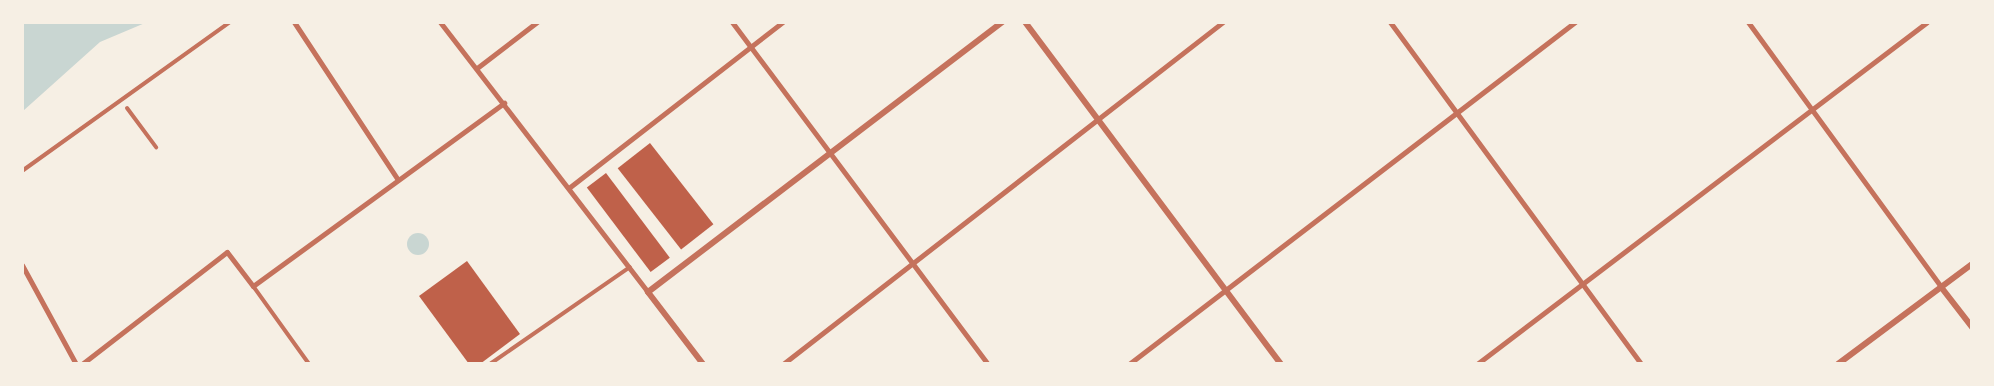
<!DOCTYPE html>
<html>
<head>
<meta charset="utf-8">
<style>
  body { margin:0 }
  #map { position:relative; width:1994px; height:386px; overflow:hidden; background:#f6efe4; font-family:Montserrat,sans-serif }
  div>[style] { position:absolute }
  .water>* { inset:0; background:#c9d6d2 }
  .round { border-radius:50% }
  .building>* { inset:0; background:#bf614a; transform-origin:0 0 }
  .pedestrian>* { height:4px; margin:-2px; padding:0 2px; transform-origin:2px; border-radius:2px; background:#c5725c }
  .minor>* { height:5px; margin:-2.5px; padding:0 2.5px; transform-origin:2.5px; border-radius:2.5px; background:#c5725c }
  .tertiary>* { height:6px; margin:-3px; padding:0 3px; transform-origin:3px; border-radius:3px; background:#c5725c }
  span { translate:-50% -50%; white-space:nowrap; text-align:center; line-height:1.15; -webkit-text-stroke:4px #f6efe4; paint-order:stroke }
  .frame { position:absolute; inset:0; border:24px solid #f6efe4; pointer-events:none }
</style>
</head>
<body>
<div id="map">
  <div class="water">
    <div style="clip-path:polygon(23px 22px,145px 22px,145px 23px,100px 42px,23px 111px)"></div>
    <div class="round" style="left:407px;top:233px;width:22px;height:22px"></div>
  </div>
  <div class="building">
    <div style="left:650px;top:143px;width:103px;height:41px;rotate:52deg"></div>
    <div style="left:606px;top:173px;width:106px;height:24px;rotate:53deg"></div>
    <div style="clip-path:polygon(467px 261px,520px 334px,480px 364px,469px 364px,419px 296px)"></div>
  </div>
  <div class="pedestrian">
    <div style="left:127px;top:108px;width:49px;rotate:53.4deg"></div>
    <div style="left:22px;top:171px;width:256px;rotate:-35.6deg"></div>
    <div style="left:253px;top:286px;width:96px;rotate:54.3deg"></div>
    <div style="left:490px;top:364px;width:170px;rotate:-34.7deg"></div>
  </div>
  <div class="minor">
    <div style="left:294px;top:22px;width:189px;rotate:56.6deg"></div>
    <div style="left:440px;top:22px;width:341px;rotate:52.4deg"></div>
    <div style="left:732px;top:22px;width:427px;rotate:53.2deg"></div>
    <div style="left:1390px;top:22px;width:424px;rotate:53.7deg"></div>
    <div style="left:1748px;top:22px;width:328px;rotate:53.9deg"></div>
    <div style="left:477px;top:68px;width:76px;rotate:-37.5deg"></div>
    <div style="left:570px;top:187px;width:269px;rotate:-37.8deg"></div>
    <div style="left:22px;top:265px;width:113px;rotate:61.4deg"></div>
    <div style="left:82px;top:364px;width:183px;rotate:-37.7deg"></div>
    <div style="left:227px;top:252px;width:43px;rotate:52.6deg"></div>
    <div style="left:253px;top:286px;width:311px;rotate:-36.1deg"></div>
    <div style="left:783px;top:364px;width:557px;rotate:-37.86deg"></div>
    <div style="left:1129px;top:364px;width:562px;rotate:-37.48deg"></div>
    <div style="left:1477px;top:364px;width:565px;rotate:-37.23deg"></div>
  </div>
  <div class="tertiary">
    <div style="left:1025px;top:22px;width:427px;rotate:53.2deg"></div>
    <div style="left:1941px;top:287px;width:51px;rotate:52.2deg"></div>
    <div style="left:703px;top:364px;width:91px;rotate:-127.4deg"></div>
    <div style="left:648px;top:292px;width:446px;rotate:-37.3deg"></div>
    <div style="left:1838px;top:364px;width:167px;rotate:-36.7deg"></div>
  </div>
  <div class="frame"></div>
</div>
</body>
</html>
